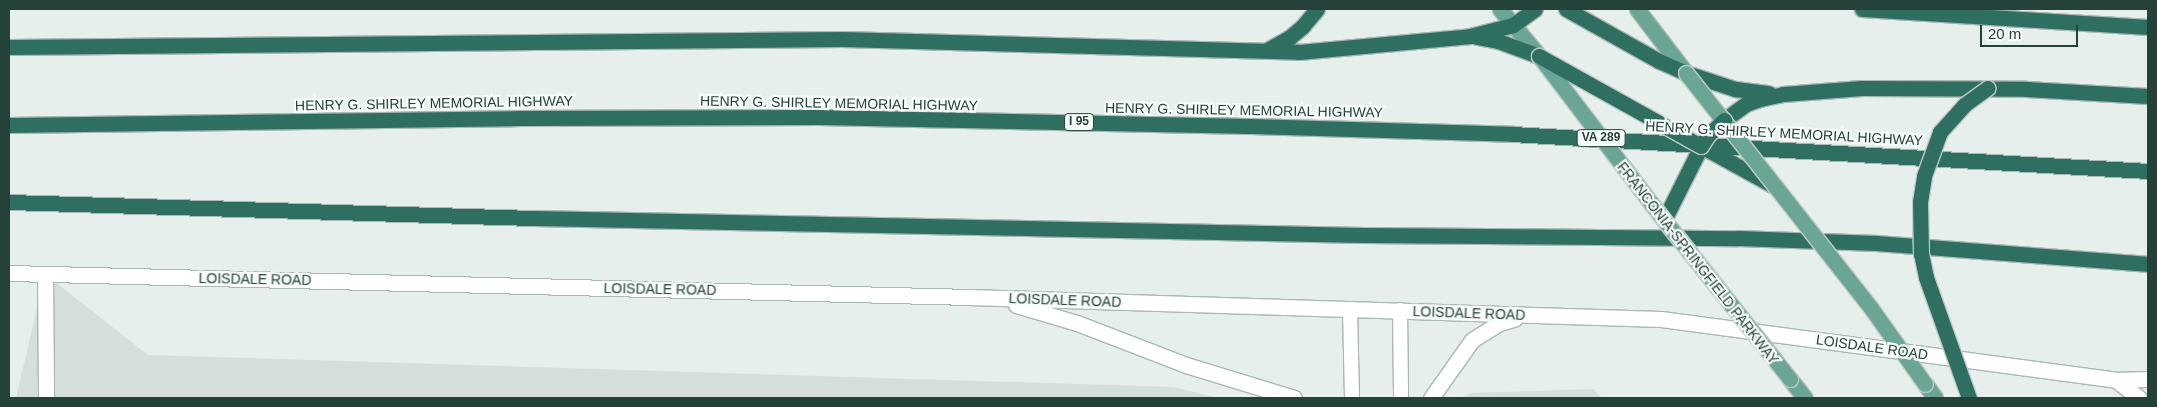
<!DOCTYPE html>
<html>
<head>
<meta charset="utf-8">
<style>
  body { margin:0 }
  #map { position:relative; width:2157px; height:407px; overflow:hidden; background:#e6efeb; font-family:Arial,sans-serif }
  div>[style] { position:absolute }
  .built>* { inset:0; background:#d4dfda }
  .roads { filter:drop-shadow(1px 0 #a8b8b2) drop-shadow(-1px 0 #a8b8b2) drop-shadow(0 1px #a8b8b2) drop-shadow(0 -1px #a8b8b2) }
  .service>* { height:14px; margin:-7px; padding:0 7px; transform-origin:7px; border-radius:7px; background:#fff }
  .minor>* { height:15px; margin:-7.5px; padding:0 7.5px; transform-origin:7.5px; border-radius:7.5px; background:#fff }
  .secondary>* { height:15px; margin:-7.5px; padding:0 7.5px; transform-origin:7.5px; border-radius:7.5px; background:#fff }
  .primary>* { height:15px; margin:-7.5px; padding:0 7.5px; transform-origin:7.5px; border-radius:7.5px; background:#6aa596 }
  .motorway>* { height:15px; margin:-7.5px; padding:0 7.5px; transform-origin:7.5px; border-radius:7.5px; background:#2f6f62 }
  .bridges { filter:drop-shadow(1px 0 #c2cac8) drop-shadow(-1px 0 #c2cac8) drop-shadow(0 1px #c2cac8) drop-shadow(0 -1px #c2cac8) }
  .primary-bridge>* { height:15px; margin:-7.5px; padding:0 7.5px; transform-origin:7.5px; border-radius:7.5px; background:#6aa596 }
  .motorway-bridge>* { height:15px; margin:-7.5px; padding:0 7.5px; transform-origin:7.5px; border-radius:7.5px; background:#2f6f62 }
  span { translate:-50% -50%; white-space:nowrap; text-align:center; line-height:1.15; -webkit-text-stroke:4.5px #f7fbf9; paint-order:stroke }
  .shield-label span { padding:1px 4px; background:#f7fbf9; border:1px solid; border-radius:4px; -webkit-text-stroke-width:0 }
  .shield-label { font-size:12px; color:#24423a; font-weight:700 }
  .street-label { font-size:14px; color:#24423a }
  .frame { position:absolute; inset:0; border:10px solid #24423a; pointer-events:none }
  .scale { position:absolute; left:1980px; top:25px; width:98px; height:22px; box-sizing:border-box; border:2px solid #24423a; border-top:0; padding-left:6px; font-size:15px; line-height:18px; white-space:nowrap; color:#24423a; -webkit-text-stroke:4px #f7fbf9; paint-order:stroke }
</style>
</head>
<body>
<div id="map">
  <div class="built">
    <div style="clip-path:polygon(45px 274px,148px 355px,1174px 387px,1217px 398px,16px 398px)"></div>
    <div style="clip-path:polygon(1594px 389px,1601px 398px,1460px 398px,1472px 393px)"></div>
  </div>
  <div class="roads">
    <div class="service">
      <div style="left:1350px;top:309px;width:89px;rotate:88.7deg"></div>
      <div style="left:1400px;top:310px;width:88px;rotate:89.3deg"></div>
    </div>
    <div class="minor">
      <div style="left:45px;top:274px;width:124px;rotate:89.5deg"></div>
    </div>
    <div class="secondary">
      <div style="left:9px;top:273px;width:961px;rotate:1.43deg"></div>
      <div style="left:970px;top:297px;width:691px;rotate:1.82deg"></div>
      <div style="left:1661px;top:319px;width:459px;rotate:7.6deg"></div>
      <div style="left:2116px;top:380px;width:32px;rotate:-2deg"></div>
      <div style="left:1016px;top:305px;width:64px;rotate:16.4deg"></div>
      <div style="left:1077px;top:323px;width:117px;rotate:21.1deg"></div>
      <div style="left:1186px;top:365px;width:113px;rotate:17deg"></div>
      <div style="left:2116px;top:380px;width:29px;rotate:38deg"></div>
      <div style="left:1431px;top:398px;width:71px;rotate:-54.7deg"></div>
      <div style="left:1472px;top:340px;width:32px;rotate:-32deg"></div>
      <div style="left:1499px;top:323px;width:16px;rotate:-15deg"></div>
    </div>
    <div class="primary">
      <div style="left:1500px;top:9px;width:61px;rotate:50.3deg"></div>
      <div style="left:1637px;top:9px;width:81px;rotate:52.6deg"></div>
      <div style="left:1790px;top:379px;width:24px;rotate:52deg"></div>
      <div style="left:1925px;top:384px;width:17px;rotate:54deg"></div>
    </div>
    <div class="motorway">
      <div style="left:1566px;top:9px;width:107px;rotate:29.2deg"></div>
      <div style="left:1659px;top:61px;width:30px;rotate:24deg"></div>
      <div style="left:1686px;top:73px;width:52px;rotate:18.1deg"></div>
      <div style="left:1735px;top:89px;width:34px;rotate:7deg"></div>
      <div style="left:1862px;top:9px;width:287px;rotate:3.6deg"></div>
      <div style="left:1477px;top:37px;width:21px;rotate:11deg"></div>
      <div style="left:1498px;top:41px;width:44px;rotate:20.1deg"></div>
      <div style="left:9px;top:47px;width:833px;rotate:-0.55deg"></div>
      <div style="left:842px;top:39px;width:457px;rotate:1.6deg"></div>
      <div style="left:1299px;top:52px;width:172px;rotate:-5.3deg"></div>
      <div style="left:1470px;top:36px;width:44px;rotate:-14.3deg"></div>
      <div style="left:1513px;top:25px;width:27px;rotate:-36deg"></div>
      <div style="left:1267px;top:50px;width:26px;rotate:-29deg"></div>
      <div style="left:1290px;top:37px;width:16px;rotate:-40deg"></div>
      <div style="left:1302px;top:27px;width:23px;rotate:-50deg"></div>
      <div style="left:1724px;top:120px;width:27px;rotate:-36deg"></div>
      <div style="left:1746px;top:104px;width:15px;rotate:-20deg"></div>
      <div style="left:1760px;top:99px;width:24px;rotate:-12deg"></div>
      <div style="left:1783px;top:94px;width:79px;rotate:-4.3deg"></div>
      <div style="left:1862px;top:88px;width:164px;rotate:0.3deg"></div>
      <div style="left:2026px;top:89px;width:122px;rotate:3.3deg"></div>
      <div style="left:9px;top:125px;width:511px;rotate:-0.78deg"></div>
      <div style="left:520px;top:118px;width:299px;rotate:-0.2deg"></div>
      <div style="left:819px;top:117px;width:431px;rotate:1.2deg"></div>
      <div style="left:1250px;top:126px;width:262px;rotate:1.7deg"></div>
      <div style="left:1512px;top:134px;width:637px;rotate:3.33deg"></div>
      <div style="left:9px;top:202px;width:525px;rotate:1.75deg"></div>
      <div style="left:534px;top:218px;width:829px;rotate:1.17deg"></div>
      <div style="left:1363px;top:235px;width:375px;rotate:0.5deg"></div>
      <div style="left:1738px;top:238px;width:139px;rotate:2.1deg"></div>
      <div style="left:1877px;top:243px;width:272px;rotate:4.4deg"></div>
      <div style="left:1664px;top:220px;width:83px;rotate:-63.4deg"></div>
      <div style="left:1701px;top:146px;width:85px;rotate:28.7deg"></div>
    </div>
  </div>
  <div class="bridges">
    <div class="primary-bridge">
      <div style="left:1539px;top:56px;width:206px;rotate:52.7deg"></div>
      <div style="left:1664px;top:220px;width:203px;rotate:51.6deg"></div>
      <div style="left:1686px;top:73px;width:299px;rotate:51.8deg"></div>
      <div style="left:1871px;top:308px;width:93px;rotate:54.6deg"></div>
    </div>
    <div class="motorway-bridge">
      <div style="left:1539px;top:56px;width:185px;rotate:29.1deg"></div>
      <div style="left:1701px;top:146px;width:13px;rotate:-58deg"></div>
      <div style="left:1708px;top:135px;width:22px;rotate:-43deg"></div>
      <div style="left:1969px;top:398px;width:128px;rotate:-109.6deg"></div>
      <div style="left:1926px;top:277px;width:24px;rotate:-102deg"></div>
      <div style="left:1921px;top:254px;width:52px;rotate:-91.1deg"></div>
      <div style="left:1920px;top:202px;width:26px;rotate:-81deg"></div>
      <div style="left:1924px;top:176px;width:47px;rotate:-70deg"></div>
      <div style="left:1940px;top:132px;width:36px;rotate:-48deg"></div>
      <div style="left:1964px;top:105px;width:29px;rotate:-36deg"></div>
    </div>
  </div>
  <div class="shield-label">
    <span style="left:1079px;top:122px">I 95</span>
    <span style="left:1601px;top:138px">VA 289</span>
  </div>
  <div class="street-label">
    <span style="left:434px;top:103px;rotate:-1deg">HENRY G. SHIRLEY MEMORIAL HIGHWAY</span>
    <span style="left:839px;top:103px;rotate:1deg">HENRY G. SHIRLEY MEMORIAL HIGHWAY</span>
    <span style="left:1244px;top:110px;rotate:1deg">HENRY G. SHIRLEY MEMORIAL HIGHWAY</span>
    <span style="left:1784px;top:133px;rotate:3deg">HENRY G. SHIRLEY MEMORIAL HIGHWAY</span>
    <span style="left:1698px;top:263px;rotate:52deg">FRANCONIA-SPRINGFIELD PARKWAY</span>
    <span style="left:255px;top:279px;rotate:1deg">LOISDALE ROAD</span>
    <span style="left:660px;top:289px;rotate:1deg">LOISDALE ROAD</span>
    <span style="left:1065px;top:300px;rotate:2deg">LOISDALE ROAD</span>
    <span style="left:1469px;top:313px;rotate:2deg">LOISDALE ROAD</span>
    <span style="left:1872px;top:347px;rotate:8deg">LOISDALE ROAD</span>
  </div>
  <div class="frame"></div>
  <div class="scale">20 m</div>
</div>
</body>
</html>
